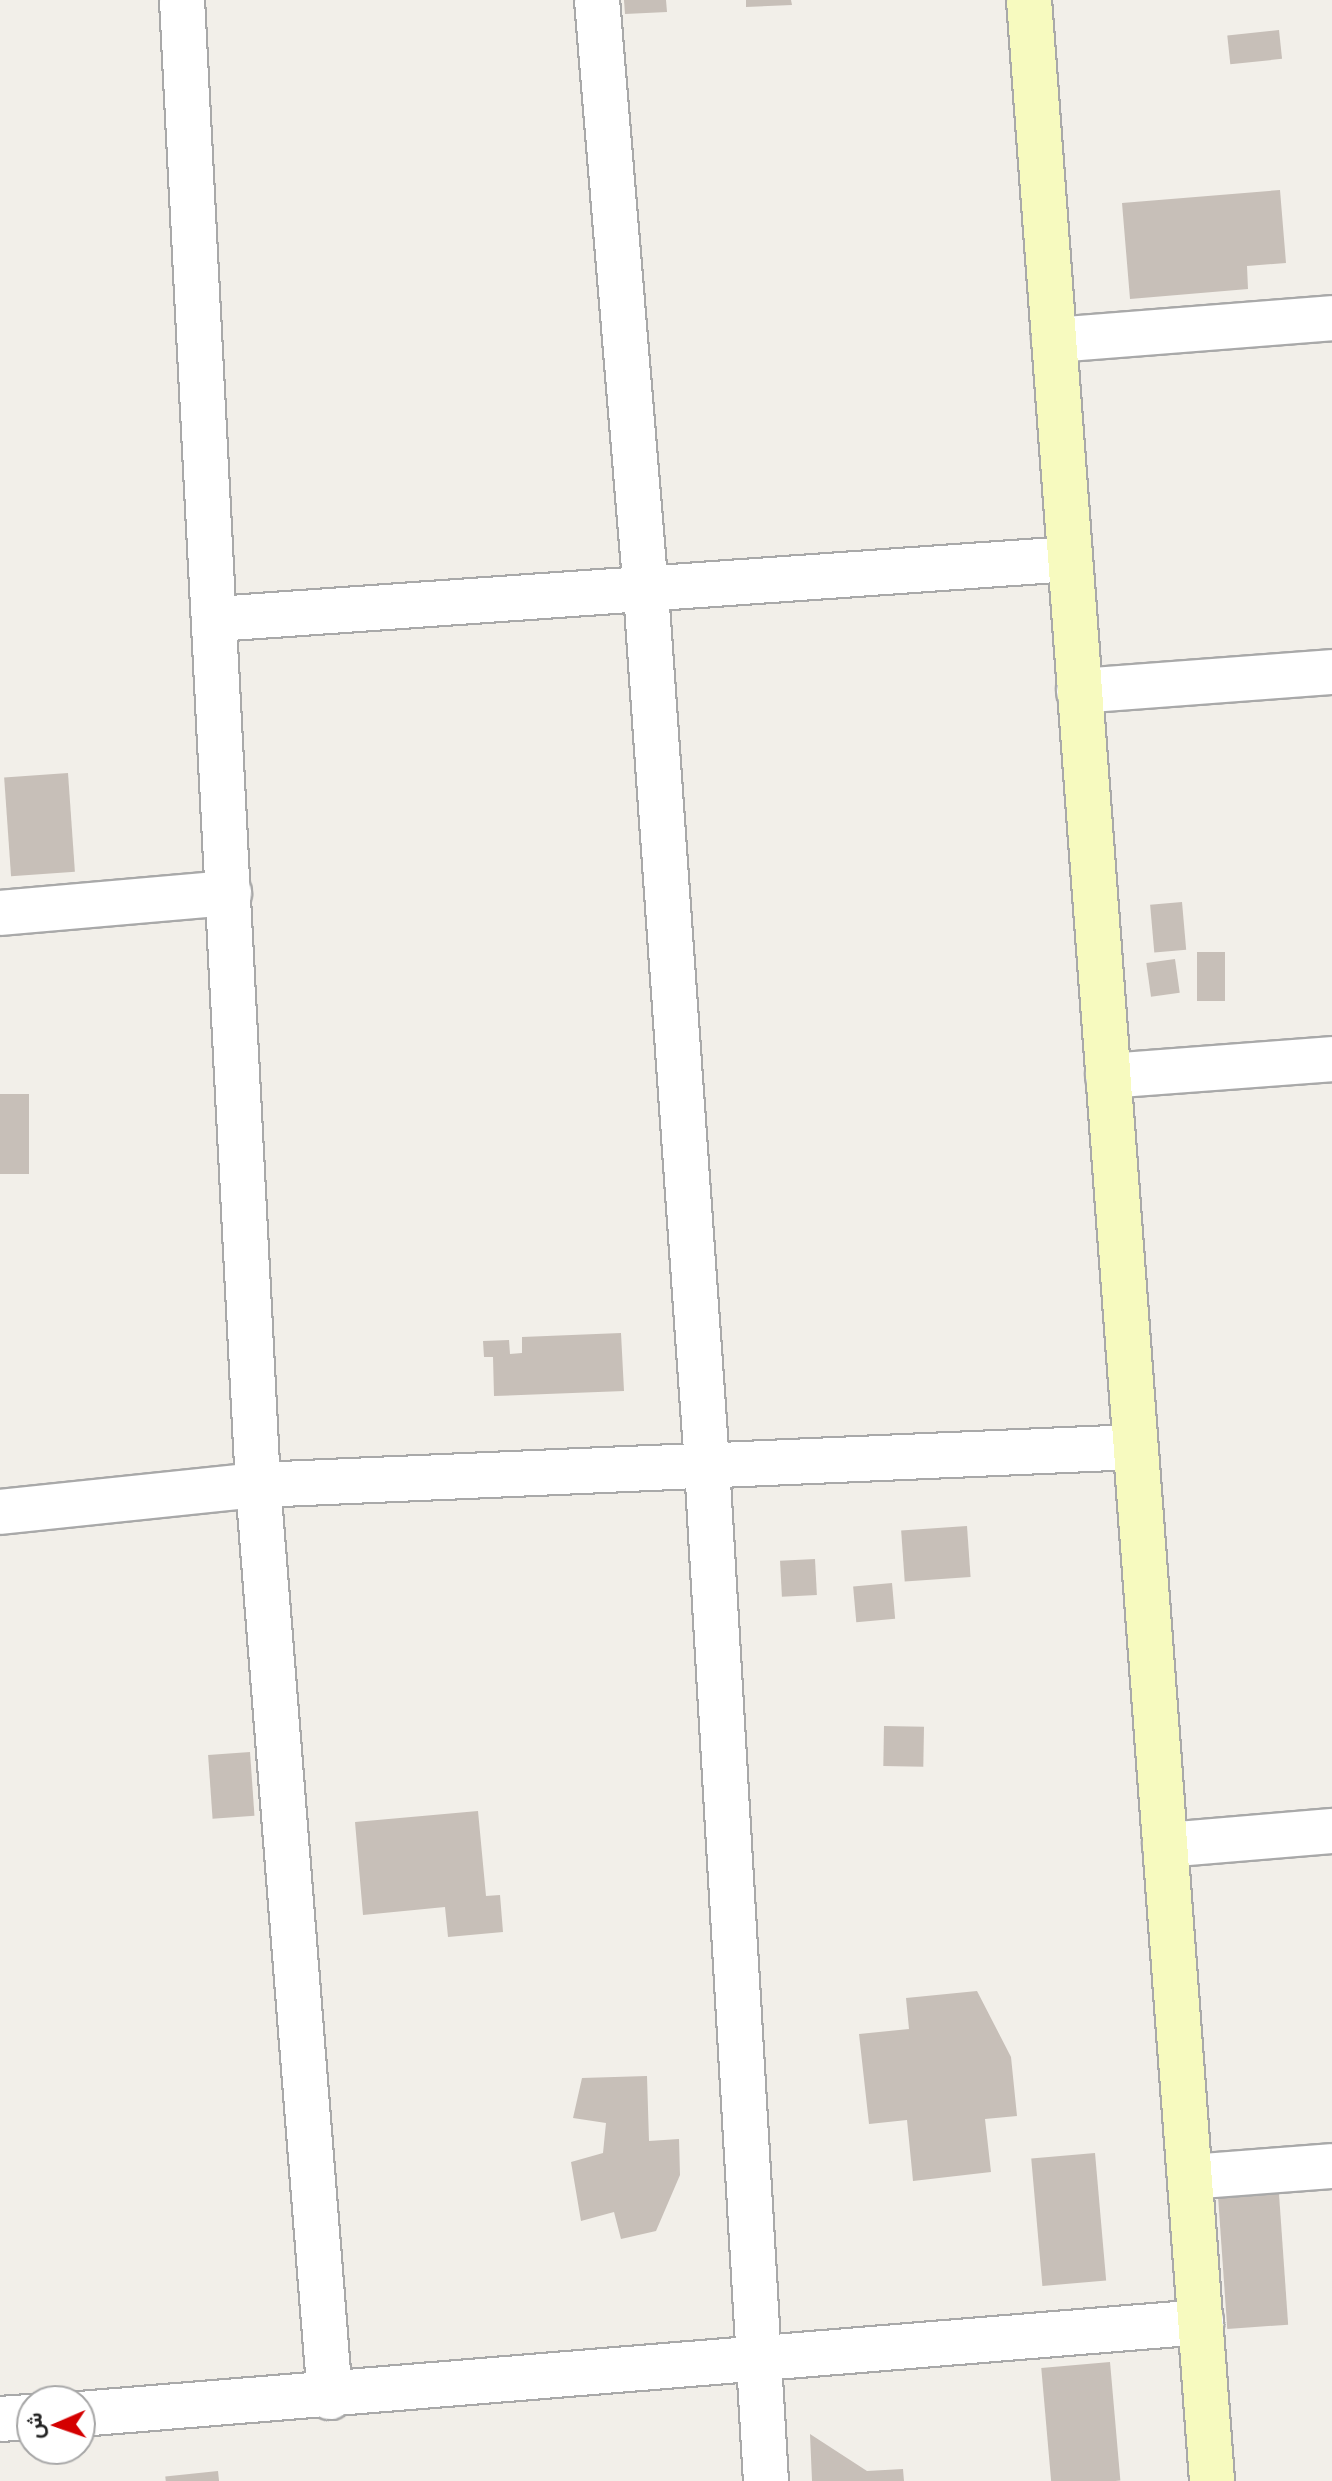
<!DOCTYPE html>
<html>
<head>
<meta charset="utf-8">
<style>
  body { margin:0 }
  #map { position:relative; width:1332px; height:2481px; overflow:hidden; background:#f2efe9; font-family:"Titillium Web",Vazirmatn,sans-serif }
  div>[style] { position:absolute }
  .building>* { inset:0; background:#c7bfb8; transform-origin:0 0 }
  .roads { filter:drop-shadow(2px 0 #a9a9a9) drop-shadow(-2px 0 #a9a9a9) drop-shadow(0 2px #a9a9a9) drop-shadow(0 -2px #a9a9a9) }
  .street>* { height:44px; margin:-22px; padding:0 22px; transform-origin:22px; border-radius:22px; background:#fff }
  .secondary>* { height:44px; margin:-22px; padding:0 22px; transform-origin:22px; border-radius:22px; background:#f7fabf }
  span { translate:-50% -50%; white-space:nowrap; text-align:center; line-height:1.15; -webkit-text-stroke:6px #fff; paint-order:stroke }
  .north { position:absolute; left:16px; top:2385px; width:80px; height:80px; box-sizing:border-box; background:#fff; border:2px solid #a7a7a7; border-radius:50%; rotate:268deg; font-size:22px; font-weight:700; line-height:32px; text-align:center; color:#222 }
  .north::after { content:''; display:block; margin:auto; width:28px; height:36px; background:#d40000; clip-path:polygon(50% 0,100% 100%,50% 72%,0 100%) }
</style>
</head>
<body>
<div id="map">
  <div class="building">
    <div style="clip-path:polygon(624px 0,666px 0,667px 12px,625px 14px)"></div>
    <div style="clip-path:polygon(746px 0,791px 0,792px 5px,746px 7px)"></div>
    <div style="left:1279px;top:30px;width:29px;height:52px;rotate:84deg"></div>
    <div style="clip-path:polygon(1280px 190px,1286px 263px,1247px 266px,1248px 289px,1130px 299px,1122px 203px)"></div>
    <div style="left:68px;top:773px;width:99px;height:64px;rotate:86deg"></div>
    <div style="left:1182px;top:902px;width:48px;height:32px;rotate:85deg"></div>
    <div style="left:1197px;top:952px;width:28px;height:49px"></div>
    <div style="left:1175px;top:959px;width:34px;height:29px;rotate:82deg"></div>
    <div style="left:0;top:1094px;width:29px;height:80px"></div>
    <div style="clip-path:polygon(621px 1333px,624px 1391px,494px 1396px,493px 1357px,484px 1357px,483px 1341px,509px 1340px,510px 1354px,522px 1353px,522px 1337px)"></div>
    <div style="left:967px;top:1526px;width:51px;height:66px;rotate:86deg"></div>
    <div style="left:815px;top:1559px;width:36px;height:35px;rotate:87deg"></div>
    <div style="left:892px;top:1583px;width:36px;height:39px;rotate:85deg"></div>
    <div style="left:884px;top:1726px;width:40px;height:40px;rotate:1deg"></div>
    <div style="left:250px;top:1752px;width:64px;height:42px;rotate:86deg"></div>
    <div style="clip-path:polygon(478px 1811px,486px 1896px,500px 1895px,503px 1932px,448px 1937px,445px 1907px,363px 1915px,355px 1822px)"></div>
    <div style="clip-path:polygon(977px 1991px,1011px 2057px,1017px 2116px,985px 2119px,991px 2172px,913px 2181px,907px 2120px,869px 2124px,859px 2034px,909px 2029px,906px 1998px)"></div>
    <div style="clip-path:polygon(647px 2076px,649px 2141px,679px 2139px,680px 2175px,656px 2231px,621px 2239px,614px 2212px,581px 2221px,571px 2162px,603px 2153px,606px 2123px,573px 2118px,582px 2078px)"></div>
    <div style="left:1095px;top:2153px;width:128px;height:64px;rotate:85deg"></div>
    <div style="left:1279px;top:2194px;width:131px;height:61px;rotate:86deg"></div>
    <div style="left:1110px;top:2362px;width:119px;height:69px;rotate:85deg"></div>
    <div style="clip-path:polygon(810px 2434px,867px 2471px,903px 2469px,904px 2481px,812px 2481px)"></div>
    <div style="left:218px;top:2471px;width:10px;height:53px;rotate:84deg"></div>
  </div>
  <div class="roads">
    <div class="street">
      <div style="left:182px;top:0;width:1487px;rotate:87.07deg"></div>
      <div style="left:258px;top:1485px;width:915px;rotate:85.49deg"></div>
      <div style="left:597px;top:0;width:594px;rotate:85.27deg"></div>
      <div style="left:646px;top:592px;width:875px;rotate:86deg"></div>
      <div style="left:707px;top:1465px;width:1018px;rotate:86.68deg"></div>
      <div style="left:1054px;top:340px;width:279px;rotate:-4.5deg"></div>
      <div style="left:216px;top:619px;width:856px;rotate:-4.02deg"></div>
      <div style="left:1079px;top:691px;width:254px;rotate:-4.3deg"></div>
      <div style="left:0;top:913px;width:230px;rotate:-5deg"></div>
      <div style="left:1108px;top:1076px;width:225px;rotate:-4.3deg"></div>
      <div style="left:0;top:1512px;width:259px;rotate:-6deg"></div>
      <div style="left:258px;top:1485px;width:878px;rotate:-2.48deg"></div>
      <div style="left:1165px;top:1845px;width:168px;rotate:-4.8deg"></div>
      <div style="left:1190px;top:2177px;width:142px;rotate:-4.4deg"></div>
      <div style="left:80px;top:2414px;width:1125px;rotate:-4.69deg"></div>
      <div style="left:0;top:2419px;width:32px;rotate:-4deg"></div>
    </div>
    <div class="secondary">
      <div style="left:1029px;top:0;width:2488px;rotate:85.78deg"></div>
    </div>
  </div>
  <div class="north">ش</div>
</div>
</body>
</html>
